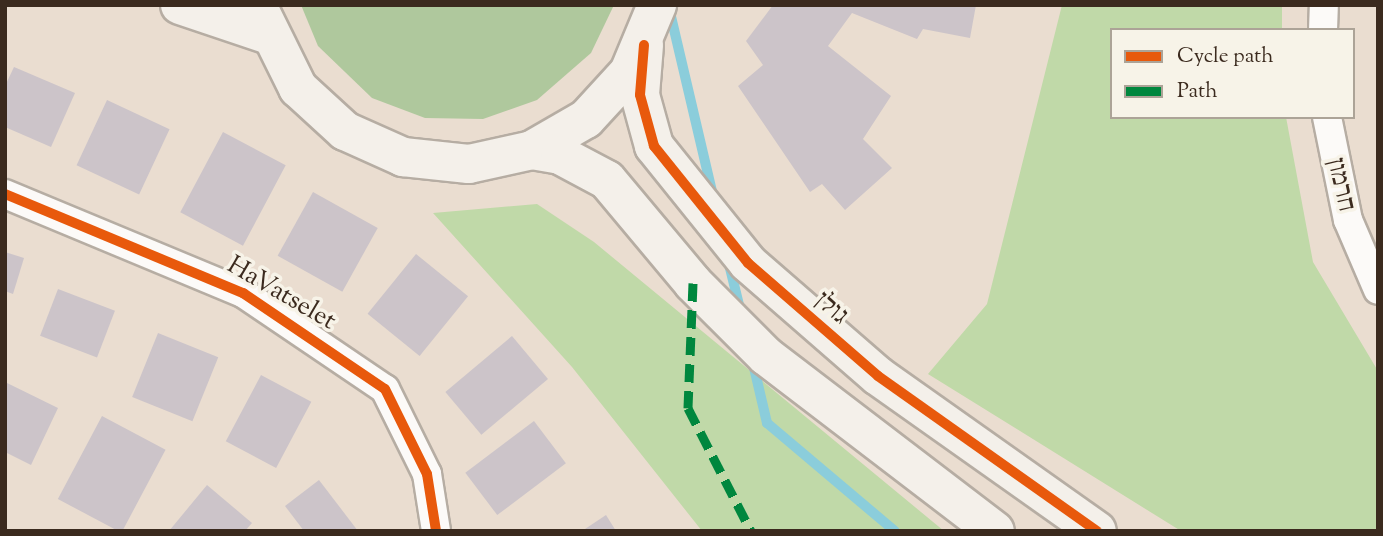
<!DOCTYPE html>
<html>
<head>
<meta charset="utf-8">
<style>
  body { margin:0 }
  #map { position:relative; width:1383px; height:536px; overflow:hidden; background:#eaddd0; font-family:"Sorts Mill Goudy","Frank Ruhl Libre",serif }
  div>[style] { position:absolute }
  .green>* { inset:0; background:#c0d9a8 }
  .forest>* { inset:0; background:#afc89d }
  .stream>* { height:10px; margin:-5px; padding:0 5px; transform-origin:5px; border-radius:5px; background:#8bcddb }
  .building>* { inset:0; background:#ccc4c9; transform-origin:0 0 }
  .roads { filter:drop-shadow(2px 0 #b6ada3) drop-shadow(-2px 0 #b6ada3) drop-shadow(0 2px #b6ada3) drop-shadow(0 -2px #b6ada3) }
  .street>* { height:28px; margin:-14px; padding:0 14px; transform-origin:14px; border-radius:14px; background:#fcfaf8 }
  .secondary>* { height:38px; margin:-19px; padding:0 19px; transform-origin:19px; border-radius:19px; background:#f4f0ea }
  .quiet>* { height:9px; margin-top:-4.5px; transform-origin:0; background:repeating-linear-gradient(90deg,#00873e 0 18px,transparent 0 27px) }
  .cycleway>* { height:10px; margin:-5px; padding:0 5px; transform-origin:5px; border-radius:5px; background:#e8590c }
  span { translate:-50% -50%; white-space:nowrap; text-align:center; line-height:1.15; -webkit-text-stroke:7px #f7f3e8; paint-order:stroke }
  .street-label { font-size:26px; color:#3b2a1e }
  .frame { position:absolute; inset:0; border:7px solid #3b2a1e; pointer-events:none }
  .legend { position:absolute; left:1110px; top:28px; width:245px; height:91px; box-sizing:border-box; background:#f7f3e8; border:2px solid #aca397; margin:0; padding:9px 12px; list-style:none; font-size:21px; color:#3b2a1e }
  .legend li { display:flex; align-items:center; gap:14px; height:35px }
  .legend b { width:35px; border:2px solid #aca397 }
</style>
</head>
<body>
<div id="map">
  <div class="green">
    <div style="clip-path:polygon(1062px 5px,1282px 5px,1282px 30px,1112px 30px,1112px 117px,1286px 117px,1313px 262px,1378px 371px,1378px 531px,1181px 531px,928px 374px,987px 304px)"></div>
    <div style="clip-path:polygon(537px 204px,594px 242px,944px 531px,702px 531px,572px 367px,433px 213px)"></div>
  </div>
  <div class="forest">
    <div style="clip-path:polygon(301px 5px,614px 5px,591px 53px,537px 100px,483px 119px,425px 118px,372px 98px,318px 46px)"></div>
  </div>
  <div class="stream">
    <div style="left:669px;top:8px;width:197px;rotate:76.8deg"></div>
    <div style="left:728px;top:260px;width:55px;rotate:76.2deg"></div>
    <div style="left:752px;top:359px;width:66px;rotate:76.8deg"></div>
    <div style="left:767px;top:423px;width:167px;rotate:40.2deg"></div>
  </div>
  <div class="building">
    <div style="clip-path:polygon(773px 5px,976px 5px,970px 38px,923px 29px,917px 39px,852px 13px,828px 46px,891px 96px,863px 139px,892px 168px,845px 210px,822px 184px,810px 192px,738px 86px,763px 65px,746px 41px)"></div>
    <div style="clip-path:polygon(14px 67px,75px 93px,51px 147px,5px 127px,5px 86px)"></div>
    <div style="left:107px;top:100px;width:69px;height:72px;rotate:25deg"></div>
    <div style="left:223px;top:132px;width:71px;height:91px;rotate:28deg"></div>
    <div style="left:313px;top:192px;width:74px;height:73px;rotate:29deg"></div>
    <div style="clip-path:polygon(5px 252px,24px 258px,13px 294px,5px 291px)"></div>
    <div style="left:416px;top:254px;width:67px;height:77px;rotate:39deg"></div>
    <div style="left:58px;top:289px;width:61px;height:50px;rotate:21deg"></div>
    <div style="left:158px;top:333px;width:65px;height:69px;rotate:22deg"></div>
    <div style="left:512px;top:336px;width:56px;height:87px;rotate:50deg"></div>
    <div style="left:261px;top:375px;width:57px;height:75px;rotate:28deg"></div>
    <div style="clip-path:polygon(5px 382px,58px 408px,31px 465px,5px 452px)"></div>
    <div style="left:102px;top:416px;width:72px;height:94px;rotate:28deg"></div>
    <div style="left:534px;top:421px;width:53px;height:86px;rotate:53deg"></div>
    <div style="clip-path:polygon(319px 480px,358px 531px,304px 531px,285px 506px)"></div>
    <div style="clip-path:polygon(207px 485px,252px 523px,245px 531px,169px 531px)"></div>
    <div style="clip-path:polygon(606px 515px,616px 531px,582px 531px)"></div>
  </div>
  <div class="roads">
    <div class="street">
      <div style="left:1323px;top:30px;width:25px;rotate:-88deg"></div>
      <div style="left:1327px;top:117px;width:105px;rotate:78.5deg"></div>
      <div style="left:1348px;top:220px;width:76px;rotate:66.8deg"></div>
      <div style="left:5px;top:194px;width:258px;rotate:22.6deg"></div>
      <div style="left:243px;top:293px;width:171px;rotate:34.1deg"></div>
      <div style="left:385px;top:389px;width:95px;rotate:63.7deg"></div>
      <div style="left:427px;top:474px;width:58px;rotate:81deg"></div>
    </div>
    <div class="secondary">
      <div style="left:180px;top:5px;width:91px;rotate:18.6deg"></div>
      <div style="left:257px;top:5px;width:93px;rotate:63.7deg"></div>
      <div style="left:298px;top:88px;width:64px;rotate:42.5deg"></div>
      <div style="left:345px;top:131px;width:64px;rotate:24.1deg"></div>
      <div style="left:403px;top:157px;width:66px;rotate:6.1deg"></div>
      <div style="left:469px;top:164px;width:65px;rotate:-12.5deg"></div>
      <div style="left:532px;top:150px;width:62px;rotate:-29.9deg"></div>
      <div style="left:586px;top:119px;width:64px;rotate:-47.5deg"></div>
      <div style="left:629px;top:72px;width:73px;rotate:-67.3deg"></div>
      <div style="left:644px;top:45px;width:50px;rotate:94.6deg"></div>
      <div style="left:640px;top:95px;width:53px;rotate:74.6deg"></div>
      <div style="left:654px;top:146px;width:150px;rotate:51.2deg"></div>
      <div style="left:748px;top:263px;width:172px;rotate:41deg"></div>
      <div style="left:878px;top:376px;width:268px;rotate:35.3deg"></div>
      <div style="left:532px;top:150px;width:28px;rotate:10deg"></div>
      <div style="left:560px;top:155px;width:53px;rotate:28deg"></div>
      <div style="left:607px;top:180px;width:134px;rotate:50.1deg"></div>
      <div style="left:693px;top:283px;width:103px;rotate:45deg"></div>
      <div style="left:766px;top:356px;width:288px;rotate:37.4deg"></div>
    </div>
  </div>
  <div class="quiet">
    <div style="left:693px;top:283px;width:125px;rotate:92.3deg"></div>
    <div style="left:688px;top:408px;width:138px;rotate:62.9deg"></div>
  </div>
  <div class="cycleway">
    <div style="left:644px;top:45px;width:50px;rotate:94.6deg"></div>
    <div style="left:640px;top:95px;width:53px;rotate:74.6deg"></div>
    <div style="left:654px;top:146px;width:150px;rotate:51.2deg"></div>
    <div style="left:748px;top:263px;width:172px;rotate:41deg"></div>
    <div style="left:878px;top:376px;width:268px;rotate:35.3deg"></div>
    <div style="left:5px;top:194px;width:258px;rotate:22.6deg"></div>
    <div style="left:243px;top:293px;width:171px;rotate:34.1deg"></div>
    <div style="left:385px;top:389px;width:95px;rotate:63.7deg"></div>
    <div style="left:427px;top:474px;width:58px;rotate:81deg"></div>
  </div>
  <div class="street-label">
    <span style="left:1340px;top:185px;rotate:77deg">חרמון</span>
    <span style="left:281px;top:294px;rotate:30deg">HaVatselet</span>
    <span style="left:831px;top:309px;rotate:41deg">גולן</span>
  </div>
  <div class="frame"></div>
  <ul class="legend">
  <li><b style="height:9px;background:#e8590c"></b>Cycle path</li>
  <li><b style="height:9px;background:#00873e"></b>Path</li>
  </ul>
</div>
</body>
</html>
